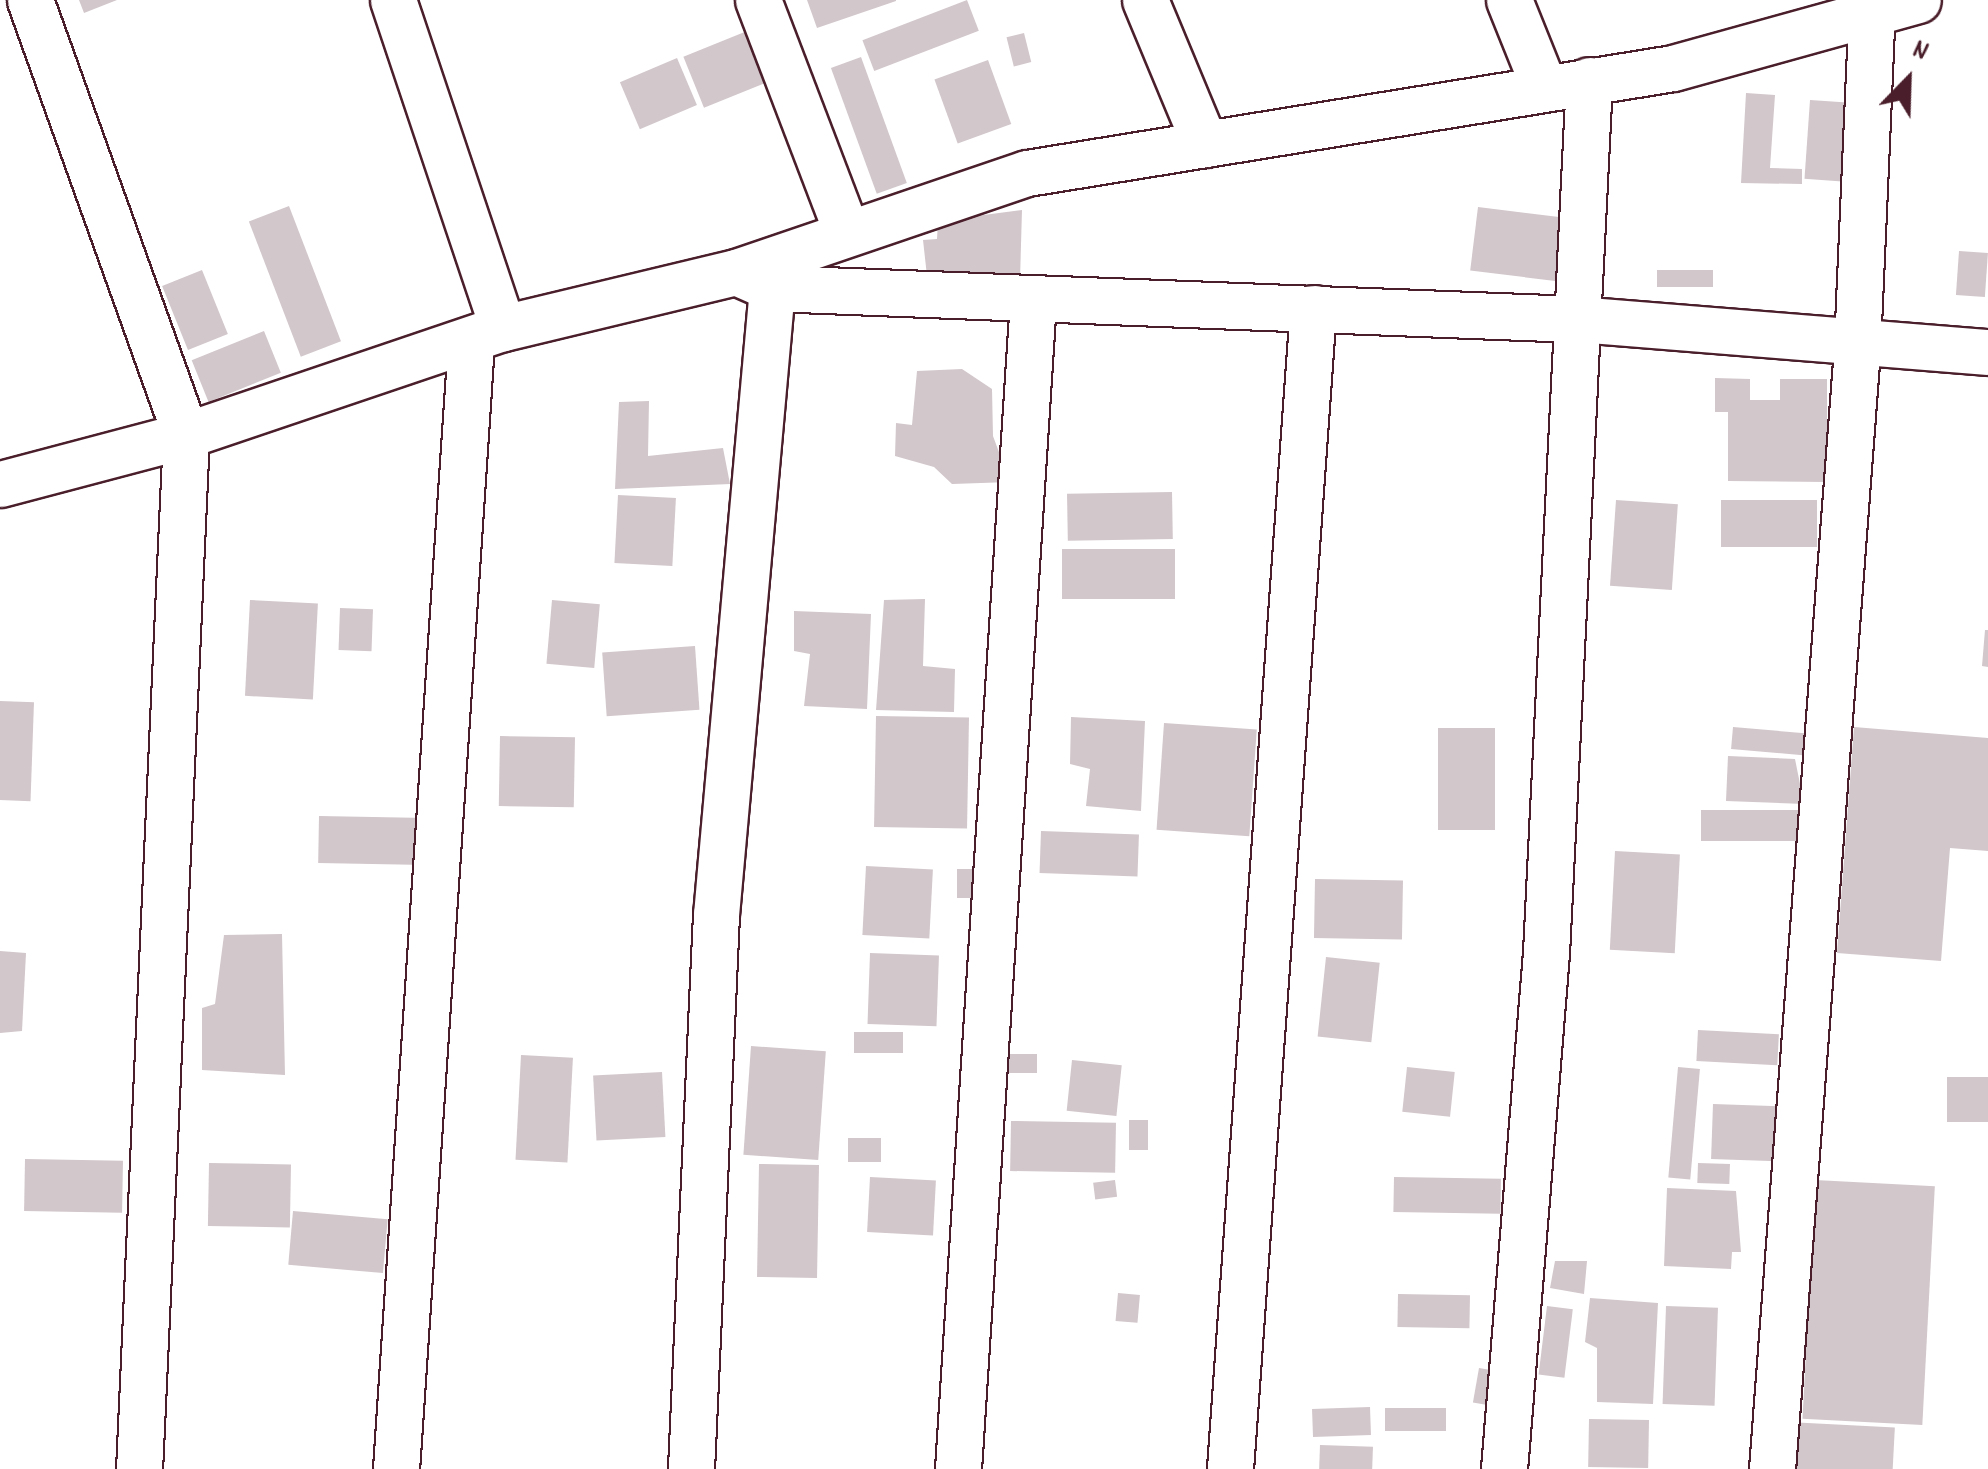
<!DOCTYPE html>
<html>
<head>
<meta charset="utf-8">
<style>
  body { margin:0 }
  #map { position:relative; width:1988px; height:1469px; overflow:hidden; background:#fff; font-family:Dekko,sans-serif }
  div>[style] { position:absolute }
  .building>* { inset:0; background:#d2c7cb; transform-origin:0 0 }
  .roads { filter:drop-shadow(2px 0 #4a1f2b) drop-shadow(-2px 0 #4a1f2b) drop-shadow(0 2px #4a1f2b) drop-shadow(0 -2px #4a1f2b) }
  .street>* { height:45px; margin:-22.5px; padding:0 22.5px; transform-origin:22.5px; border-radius:22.5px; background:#fff }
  span { translate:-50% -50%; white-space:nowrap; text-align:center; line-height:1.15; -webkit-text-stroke:10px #fff; paint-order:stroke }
  .north { position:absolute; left:1858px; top:30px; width:100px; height:100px; -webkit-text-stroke:8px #fff; paint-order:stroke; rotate:23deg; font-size:28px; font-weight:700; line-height:40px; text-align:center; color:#4a1f2b }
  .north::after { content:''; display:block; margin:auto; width:35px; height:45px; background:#4a1f2b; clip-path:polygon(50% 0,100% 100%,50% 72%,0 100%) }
</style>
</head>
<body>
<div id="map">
  <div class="building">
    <div style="clip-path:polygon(79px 0,117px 0,84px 13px)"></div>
    <div style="clip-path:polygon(807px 0,896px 0,896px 1px,817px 28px)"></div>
    <div style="left:967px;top:0;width:33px;height:112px;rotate:69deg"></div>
    <div style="left:752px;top:29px;width:55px;height:74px;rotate:68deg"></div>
    <div style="left:1024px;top:33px;width:30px;height:18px;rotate:76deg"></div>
    <div style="left:861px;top:57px;width:134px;height:32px;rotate:70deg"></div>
    <div style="left:677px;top:58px;width:51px;height:62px;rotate:67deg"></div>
    <div style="left:988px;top:60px;width:68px;height:57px;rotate:70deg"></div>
    <div style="clip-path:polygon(1746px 93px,1775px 95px,1770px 168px,1802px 169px,1802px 184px,1741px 183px)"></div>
    <div style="left:1810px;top:100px;width:48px;height:79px;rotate:4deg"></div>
    <div style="left:289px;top:206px;width:145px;height:43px;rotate:69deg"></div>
    <div style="left:1478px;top:207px;width:94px;height:64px;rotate:7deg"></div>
    <div style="clip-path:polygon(1022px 210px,1020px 280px,927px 276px,923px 240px,937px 239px,938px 221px)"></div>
    <div style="left:1959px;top:251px;width:29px;height:44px;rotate:4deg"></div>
    <div style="left:202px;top:270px;width:69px;height:43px;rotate:68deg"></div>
    <div style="left:1713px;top:270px;width:17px;height:56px;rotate:90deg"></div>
    <div style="left:264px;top:331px;width:45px;height:78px;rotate:68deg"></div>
    <div style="clip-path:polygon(962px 369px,992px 389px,993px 436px,1010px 482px,952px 484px,934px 467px,895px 456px,896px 423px,912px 425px,917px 371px)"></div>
    <div style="clip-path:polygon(1715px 378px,1750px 379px,1750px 400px,1780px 400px,1780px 379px,1827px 379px,1827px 482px,1728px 481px,1728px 412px,1715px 412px)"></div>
    <div style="clip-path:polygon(649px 401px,648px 456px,723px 448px,730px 484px,615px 489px,619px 402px)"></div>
    <div style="left:1172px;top:492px;width:47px;height:105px;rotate:89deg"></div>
    <div style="left:618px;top:495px;width:58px;height:68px;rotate:3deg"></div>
    <div style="left:1616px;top:500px;width:62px;height:86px;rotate:4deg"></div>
    <div style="left:1721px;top:500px;width:96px;height:47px"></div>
    <div style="left:1062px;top:549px;width:113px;height:50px"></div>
    <div style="clip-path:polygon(925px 599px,923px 666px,955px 669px,954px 712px,876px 710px,884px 600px)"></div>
    <div style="left:250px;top:600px;width:68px;height:96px;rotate:3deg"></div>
    <div style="left:552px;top:600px;width:48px;height:64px;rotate:5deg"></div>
    <div style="left:340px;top:608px;width:33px;height:42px;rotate:2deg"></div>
    <div style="clip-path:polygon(794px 611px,871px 614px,867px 709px,804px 706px,810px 654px,794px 651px)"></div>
    <div style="clip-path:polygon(1985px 630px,1988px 630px,1988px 667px,1982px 666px)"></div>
    <div style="left:695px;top:646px;width:64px;height:93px;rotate:86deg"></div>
    <div style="left:0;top:701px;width:34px;height:99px;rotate:2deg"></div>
    <div style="left:876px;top:716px;width:93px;height:111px;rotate:1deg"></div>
    <div style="clip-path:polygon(1071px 717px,1145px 721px,1141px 811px,1086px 806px,1090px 769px,1070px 764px)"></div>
    <div style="left:1164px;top:723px;width:93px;height:107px;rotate:4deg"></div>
    <div style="left:1733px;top:727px;width:75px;height:22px;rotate:5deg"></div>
    <div style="clip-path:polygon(1854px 727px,1988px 738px,1988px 851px,1950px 848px,1941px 961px,1837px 953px)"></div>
    <div style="left:1438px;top:728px;width:57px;height:102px"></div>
    <div style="left:500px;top:736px;width:75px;height:70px;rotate:1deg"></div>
    <div style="clip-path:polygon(1728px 756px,1795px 759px,1804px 804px,1726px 801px)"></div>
    <div style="left:1701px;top:810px;width:110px;height:31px"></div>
    <div style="left:319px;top:816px;width:108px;height:47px;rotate:1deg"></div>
    <div style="left:1041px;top:831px;width:98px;height:42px;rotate:2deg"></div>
    <div style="left:1615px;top:851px;width:65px;height:99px;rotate:3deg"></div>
    <div style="left:866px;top:866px;width:67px;height:69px;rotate:3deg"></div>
    <div style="left:957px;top:869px;width:18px;height:29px"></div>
    <div style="left:1315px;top:879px;width:88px;height:59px;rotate:1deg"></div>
    <div style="clip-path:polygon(282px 934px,285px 1075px,202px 1070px,202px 1008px,215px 1004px,224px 935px)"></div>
    <div style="clip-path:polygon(0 951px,26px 953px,22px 1031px,0 1033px)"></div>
    <div style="left:870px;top:953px;width:69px;height:71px;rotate:2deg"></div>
    <div style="left:1326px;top:957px;width:54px;height:80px;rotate:6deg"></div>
    <div style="left:1698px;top:1030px;width:81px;height:31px;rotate:3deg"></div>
    <div style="left:854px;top:1032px;width:49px;height:21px"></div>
    <div style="left:751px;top:1046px;width:75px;height:109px;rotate:4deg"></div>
    <div style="left:1009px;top:1054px;width:28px;height:19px"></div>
    <div style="left:521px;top:1055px;width:52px;height:105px;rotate:3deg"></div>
    <div style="left:1072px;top:1060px;width:50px;height:51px;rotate:6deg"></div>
    <div style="left:1407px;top:1067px;width:48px;height:45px;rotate:6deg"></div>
    <div style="left:1678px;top:1067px;width:22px;height:111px;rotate:5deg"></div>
    <div style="left:662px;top:1072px;width:65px;height:69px;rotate:87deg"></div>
    <div style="left:1947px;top:1077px;width:41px;height:45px"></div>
    <div style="left:1713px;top:1104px;width:66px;height:55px;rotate:2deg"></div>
    <div style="left:1129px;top:1120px;width:19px;height:30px"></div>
    <div style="left:1011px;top:1121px;width:105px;height:50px;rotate:1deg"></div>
    <div style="left:848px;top:1138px;width:33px;height:24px"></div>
    <div style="left:25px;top:1159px;width:98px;height:52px;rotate:1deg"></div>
    <div style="left:209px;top:1163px;width:82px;height:63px;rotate:1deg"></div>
    <div style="left:1698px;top:1163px;width:32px;height:20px;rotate:2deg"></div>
    <div style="left:759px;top:1164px;width:60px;height:113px;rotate:1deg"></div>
    <div style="left:870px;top:1177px;width:66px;height:55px;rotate:3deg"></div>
    <div style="left:1394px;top:1177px;width:107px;height:35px;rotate:1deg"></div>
    <div style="left:1115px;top:1180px;width:17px;height:22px;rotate:83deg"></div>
    <div style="left:1815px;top:1180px;width:120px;height:239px;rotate:3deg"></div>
    <div style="clip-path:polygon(1667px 1188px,1736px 1191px,1741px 1252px,1732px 1252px,1731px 1269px,1664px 1266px)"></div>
    <div style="left:293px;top:1211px;width:95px;height:54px;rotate:5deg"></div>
    <div style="clip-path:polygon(1555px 1261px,1587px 1261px,1584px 1294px,1550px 1288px)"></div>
    <div style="left:1118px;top:1293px;width:22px;height:28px;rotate:5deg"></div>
    <div style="left:1398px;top:1294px;width:72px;height:33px;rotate:1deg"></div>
    <div style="clip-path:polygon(1590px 1298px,1658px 1303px,1653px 1404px,1597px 1402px,1597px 1348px,1585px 1342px)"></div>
    <div style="left:1547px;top:1306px;width:26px;height:69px;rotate:7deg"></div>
    <div style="left:1666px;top:1306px;width:52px;height:98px;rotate:2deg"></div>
    <div style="left:1479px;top:1368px;width:22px;height:35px;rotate:10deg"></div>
    <div style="left:1370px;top:1407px;width:28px;height:58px;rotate:88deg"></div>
    <div style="left:1385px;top:1408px;width:61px;height:23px"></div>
    <div style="left:1589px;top:1419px;width:60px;height:48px;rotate:1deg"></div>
    <div style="left:1788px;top:1422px;width:107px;height:47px;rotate:3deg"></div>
    <div style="left:1320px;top:1445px;width:53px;height:24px;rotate:2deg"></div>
  </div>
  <div class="roads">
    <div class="street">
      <div style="left:30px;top:0;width:462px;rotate:70.3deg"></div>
      <div style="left:186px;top:435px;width:1035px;rotate:92.6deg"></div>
      <div style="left:393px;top:0;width:346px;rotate:71.5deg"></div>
      <div style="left:758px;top:0;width:247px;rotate:69.1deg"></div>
      <div style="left:1145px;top:0;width:156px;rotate:67.4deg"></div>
      <div style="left:1509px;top:0;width:94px;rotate:68.1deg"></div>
      <div style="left:772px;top:288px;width:805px;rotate:2.21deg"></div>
      <div style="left:1576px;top:319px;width:413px;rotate:4.6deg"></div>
      <div style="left:0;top:484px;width:192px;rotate:-14.8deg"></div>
      <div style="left:186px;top:435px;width:335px;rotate:-18.7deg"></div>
      <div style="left:503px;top:328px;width:240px;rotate:-13.5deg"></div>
      <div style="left:736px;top:272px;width:307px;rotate:-18.8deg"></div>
      <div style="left:1027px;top:173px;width:654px;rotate:-9.23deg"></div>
      <div style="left:1673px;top:68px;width:254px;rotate:-15.5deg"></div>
      <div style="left:396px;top:1469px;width:1128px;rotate:-86.19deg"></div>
      <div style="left:691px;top:1469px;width:555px;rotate:-87.42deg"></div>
      <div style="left:716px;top:915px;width:629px;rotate:-84.9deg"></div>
      <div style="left:772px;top:288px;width:39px;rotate:-156deg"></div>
      <div style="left:958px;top:1469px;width:1170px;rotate:-86.33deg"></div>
      <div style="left:1230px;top:1469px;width:1164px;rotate:-85.91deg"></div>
      <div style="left:1504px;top:1469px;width:518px;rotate:-85.35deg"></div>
      <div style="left:1546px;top:953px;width:874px;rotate:-87.18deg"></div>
      <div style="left:1772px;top:1469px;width:1124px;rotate:-85.66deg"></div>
      <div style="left:1857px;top:348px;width:348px;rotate:-87.5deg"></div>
    </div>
  </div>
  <div class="north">N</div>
</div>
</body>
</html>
